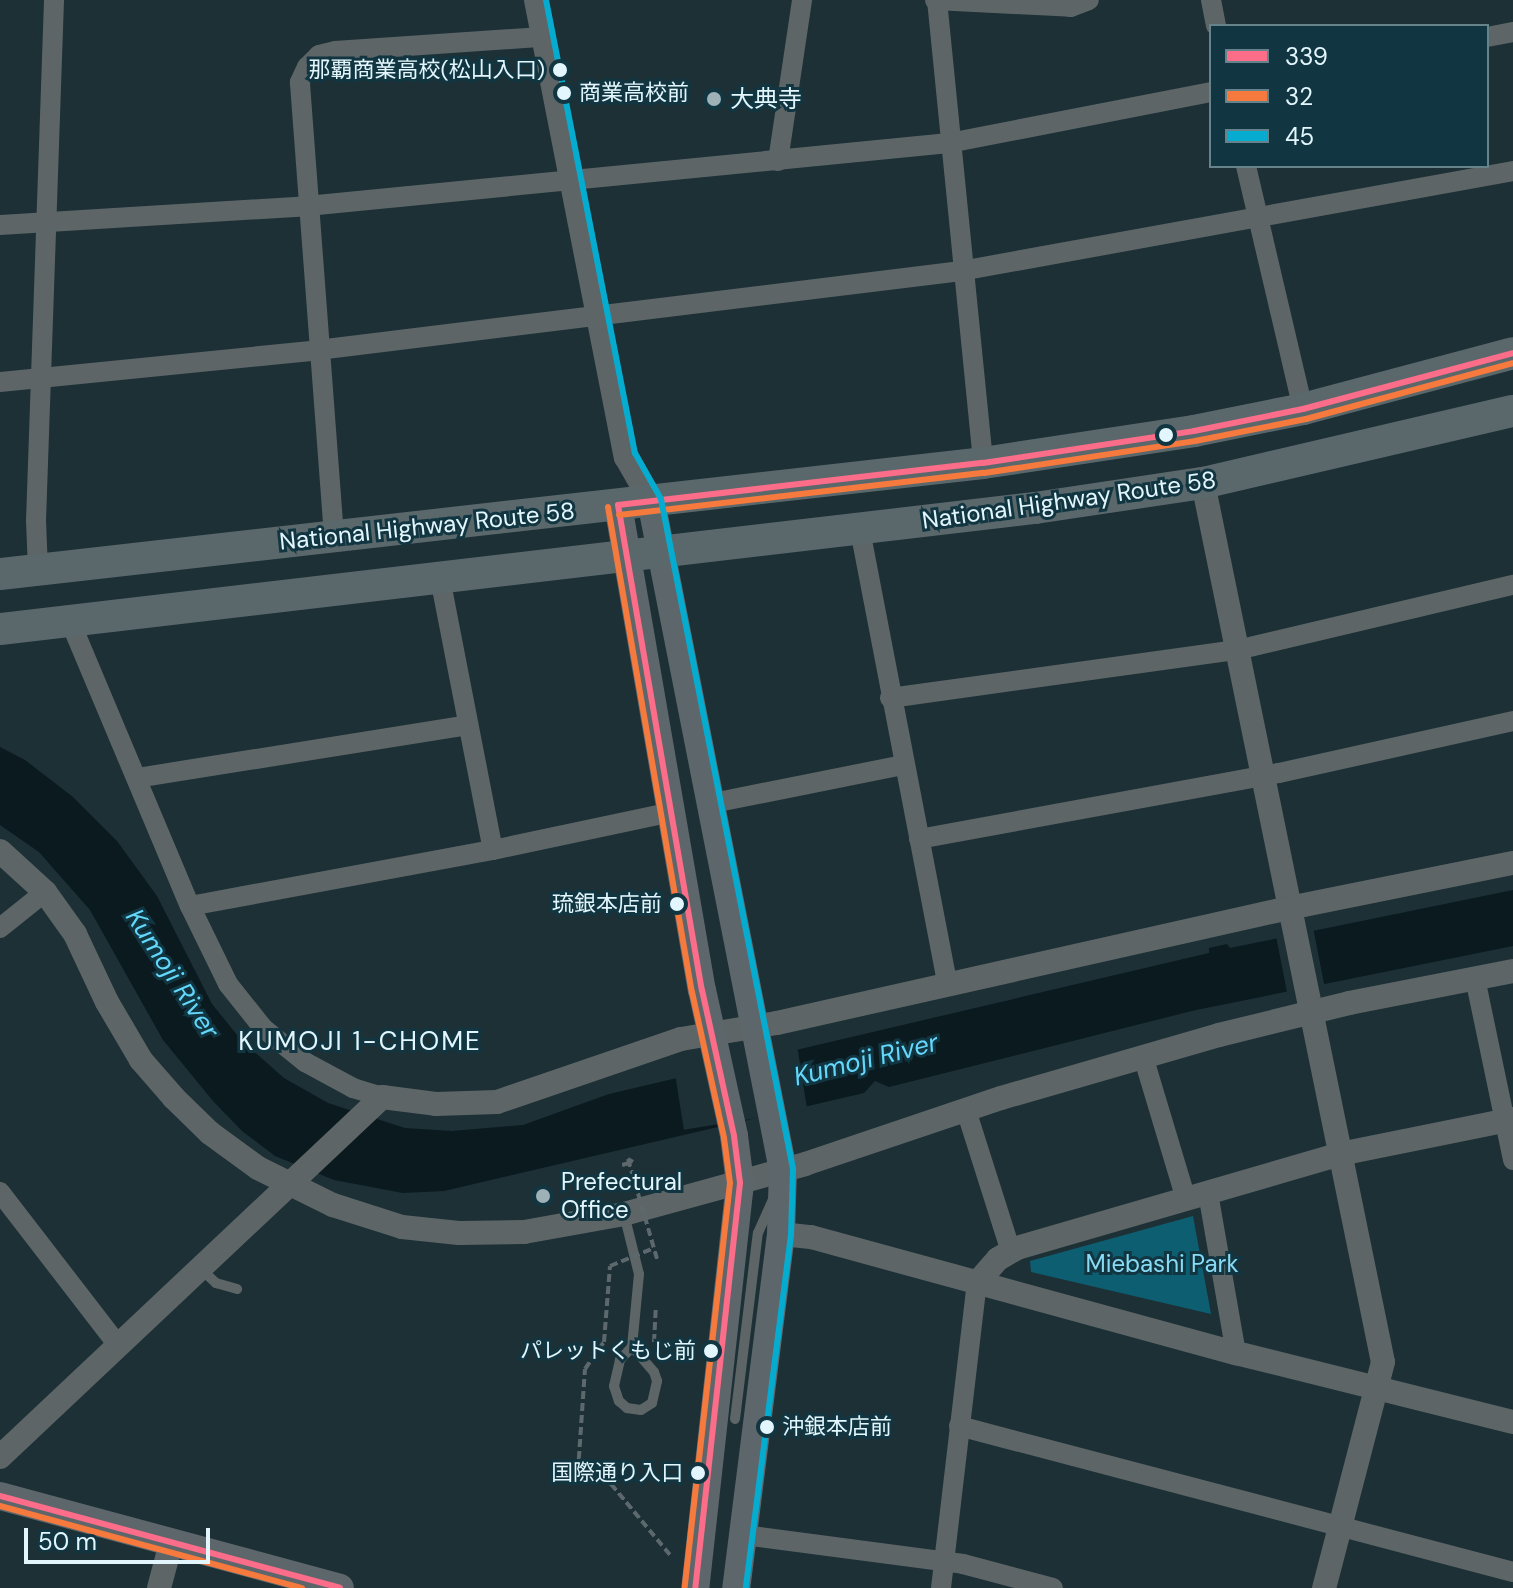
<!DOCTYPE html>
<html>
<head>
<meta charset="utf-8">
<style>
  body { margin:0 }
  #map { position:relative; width:1513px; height:1588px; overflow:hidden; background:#1c3036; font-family:"DM Sans","Noto Sans JP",sans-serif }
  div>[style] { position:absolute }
  .green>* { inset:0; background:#0e5e72 }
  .water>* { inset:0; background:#0b1a1f }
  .pier>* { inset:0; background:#1c3036; transform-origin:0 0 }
  .path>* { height:4px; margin-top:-2px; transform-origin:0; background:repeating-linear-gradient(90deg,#5d686c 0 8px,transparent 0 12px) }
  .service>* { height:10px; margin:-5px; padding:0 5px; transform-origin:5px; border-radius:5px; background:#5d6567 }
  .minor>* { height:20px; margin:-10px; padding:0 10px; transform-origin:10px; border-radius:10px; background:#5d6567 }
  .tertiary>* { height:24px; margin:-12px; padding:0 12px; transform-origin:12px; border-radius:12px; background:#5d6567 }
  .secondary>* { height:28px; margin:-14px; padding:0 14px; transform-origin:14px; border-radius:14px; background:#5d676b }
  .trunk>* { height:32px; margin:-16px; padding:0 16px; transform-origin:16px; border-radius:16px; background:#5a686c }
  .path-bridge>* { height:4px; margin-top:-2px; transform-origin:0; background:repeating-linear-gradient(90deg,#5d686c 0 8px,transparent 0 12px) }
  .bus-1>* { height:6px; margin:-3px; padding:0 3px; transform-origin:3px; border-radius:3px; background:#fb6d88 }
  .bus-2>* { height:6px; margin:-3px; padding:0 3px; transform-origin:3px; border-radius:3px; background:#f6793e }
  .bus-3>* { height:6px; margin:-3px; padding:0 3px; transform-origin:3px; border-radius:3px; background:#06acd0 }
  .dots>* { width:22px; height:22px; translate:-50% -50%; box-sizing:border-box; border:4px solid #123641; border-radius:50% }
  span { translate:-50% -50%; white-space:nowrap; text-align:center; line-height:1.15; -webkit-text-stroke:6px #123641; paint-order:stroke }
  .bus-label { font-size:22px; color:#e3f6fd }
  .right { translate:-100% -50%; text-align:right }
  .left { translate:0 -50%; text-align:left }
  .poi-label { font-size:24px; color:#e3f6fd }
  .street-label { font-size:24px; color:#e3f6fd }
  .park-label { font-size:24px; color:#89daf4 }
  .water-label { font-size:26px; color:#64d8fc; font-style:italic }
  .neighbourhood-label { font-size:26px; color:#e3f6fd; letter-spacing:2px }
  .legend { position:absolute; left:1209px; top:24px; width:280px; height:144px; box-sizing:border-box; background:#123641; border:2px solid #66838c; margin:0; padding:10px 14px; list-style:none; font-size:24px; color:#e3f6fd }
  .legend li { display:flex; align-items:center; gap:16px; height:40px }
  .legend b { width:40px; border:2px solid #66838c }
  .scale { position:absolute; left:24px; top:1528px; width:186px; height:36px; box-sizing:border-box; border:4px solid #e3f6fd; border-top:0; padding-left:10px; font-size:24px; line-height:28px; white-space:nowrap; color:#e3f6fd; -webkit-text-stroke:6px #123641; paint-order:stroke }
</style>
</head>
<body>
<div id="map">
  <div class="green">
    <div style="clip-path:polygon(1193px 1216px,1211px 1314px,1031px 1272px,1030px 1261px)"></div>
  </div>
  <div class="water">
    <div style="clip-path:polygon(0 747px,25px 760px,73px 797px,117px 841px,157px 896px,212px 1004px,242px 1041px,284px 1078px,328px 1103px,405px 1128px,452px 1131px,523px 1125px,609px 1094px,1209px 953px,1209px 948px,1227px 944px,1230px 948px,1513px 890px,1513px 946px,1196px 1010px,889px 1087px,875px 1081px,864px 1093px,444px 1191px,403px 1193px,334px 1180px,275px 1156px,242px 1131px,213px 1101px,163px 1040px,90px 910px,39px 852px,0 825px)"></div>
  </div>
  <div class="pier">
    <div style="left:1313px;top:927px;width:62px;height:38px;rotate:79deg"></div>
    <div style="left:797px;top:1045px;width:66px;height:125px;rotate:81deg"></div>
  </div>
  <div class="path">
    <div style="left:622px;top:1165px;width:11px;rotate:-15deg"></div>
    <div style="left:633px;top:1162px;width:6px;rotate:-149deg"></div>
    <div style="left:654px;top:1342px;width:34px;rotate:-87deg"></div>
    <div style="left:611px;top:1484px;width:94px;rotate:50.2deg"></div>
  </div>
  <div class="service">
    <div style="left:624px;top:1214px;width:62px;rotate:76deg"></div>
    <div style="left:639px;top:1274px;width:73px;rotate:95.5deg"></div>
    <div style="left:632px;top:1347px;width:18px;rotate:133deg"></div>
    <div style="left:620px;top:1360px;width:27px;rotate:103deg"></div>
    <div style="left:614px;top:1386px;width:16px;rotate:72deg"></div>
    <div style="left:619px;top:1401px;width:11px;rotate:41deg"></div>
    <div style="left:627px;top:1408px;width:14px;rotate:8deg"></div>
    <div style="left:641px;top:1410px;width:13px;rotate:-32deg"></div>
    <div style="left:652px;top:1403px;width:23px;rotate:-77deg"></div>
    <div style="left:657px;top:1381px;width:9px;rotate:-108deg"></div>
    <div style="left:654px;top:1372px;width:33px;rotate:-131deg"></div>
    <div style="left:201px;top:1269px;width:21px;rotate:43deg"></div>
    <div style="left:216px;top:1283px;width:22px;rotate:16deg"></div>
    <div style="left:735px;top:1419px;width:187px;rotate:-83deg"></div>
    <div style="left:758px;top:1233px;width:37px;rotate:-66deg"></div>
  </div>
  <div class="minor">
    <div style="left:935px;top:0;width:136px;rotate:2.9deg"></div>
    <div style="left:1071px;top:7px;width:19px;rotate:-21deg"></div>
    <div style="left:937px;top:0;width:465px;rotate:84.3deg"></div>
    <div style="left:1211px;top:0;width:26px;rotate:79deg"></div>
    <div style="left:1487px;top:37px;width:26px;rotate:-11deg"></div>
    <div style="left:778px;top:161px;width:163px;rotate:-81.5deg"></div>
    <div style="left:1246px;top:166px;width:250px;rotate:76.8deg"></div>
    <div style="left:0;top:225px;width:308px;rotate:-3.5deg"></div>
    <div style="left:307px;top:206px;width:645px;rotate:-5.6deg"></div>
    <div style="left:949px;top:143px;width:267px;rotate:-11deg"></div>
    <div style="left:0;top:382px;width:320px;rotate:-5.7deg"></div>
    <div style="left:318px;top:350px;width:648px;rotate:-7deg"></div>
    <div style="left:961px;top:271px;width:561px;rotate:-10.27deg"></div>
    <div style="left:860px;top:530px;width:463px;rotate:79.1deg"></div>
    <div style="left:334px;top:536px;width:455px;rotate:-94.3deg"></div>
    <div style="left:300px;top:82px;width:17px;rotate:-65deg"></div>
    <div style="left:307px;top:67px;width:17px;rotate:-45deg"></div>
    <div style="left:319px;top:55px;width:16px;rotate:-14deg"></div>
    <div style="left:335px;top:51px;width:208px;rotate:-3.9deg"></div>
    <div style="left:38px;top:570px;width:49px;rotate:-92.3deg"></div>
    <div style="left:36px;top:521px;width:521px;rotate:-88.02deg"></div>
    <div style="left:440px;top:578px;width:277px;rotate:79deg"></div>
    <div style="left:70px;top:621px;width:309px;rotate:67.2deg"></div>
    <div style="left:190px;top:906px;width:87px;rotate:64deg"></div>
    <div style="left:228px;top:984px;width:56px;rotate:51.5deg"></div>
    <div style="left:263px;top:1028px;width:54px;rotate:39deg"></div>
    <div style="left:305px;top:1062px;width:55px;rotate:28.4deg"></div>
    <div style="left:353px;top:1088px;width:30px;rotate:17deg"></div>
    <div style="left:890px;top:698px;width:350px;rotate:-7.9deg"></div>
    <div style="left:1237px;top:650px;width:284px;rotate:-13.3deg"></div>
    <div style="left:137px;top:778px;width:335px;rotate:-9.1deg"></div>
    <div style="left:713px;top:803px;width:195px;rotate:-11.3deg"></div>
    <div style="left:919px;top:839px;width:366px;rotate:-10.4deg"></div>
    <div style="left:1279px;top:773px;width:240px;rotate:-12.5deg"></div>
    <div style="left:190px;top:906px;width:308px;rotate:-10.5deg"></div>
    <div style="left:493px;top:850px;width:183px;rotate:-12deg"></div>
    <div style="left:0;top:928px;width:58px;rotate:-38.7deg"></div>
    <div style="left:1475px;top:978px;width:186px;rotate:78.2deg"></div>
    <div style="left:1143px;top:1056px;width:149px;rotate:73.3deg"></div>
    <div style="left:966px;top:1110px;width:149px;rotate:72.4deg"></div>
    <div style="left:0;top:1192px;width:193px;rotate:52.4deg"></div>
    <div style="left:1208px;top:1193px;width:162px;rotate:80.1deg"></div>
    <div style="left:959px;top:1426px;width:573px;rotate:14.76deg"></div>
    <div style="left:744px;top:1535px;width:221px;rotate:7.5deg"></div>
    <div style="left:963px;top:1564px;width:93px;rotate:14.9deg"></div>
    <div style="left:941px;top:1588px;width:307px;rotate:-83.3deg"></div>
  </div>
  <div class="tertiary">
    <div style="left:536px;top:0;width:466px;rotate:78.9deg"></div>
    <div style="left:626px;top:457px;width:51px;rotate:60.4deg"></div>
    <div style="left:1203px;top:483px;width:897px;rotate:78.43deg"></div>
    <div style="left:1383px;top:1362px;width:234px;rotate:104.6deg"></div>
    <div style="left:0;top:851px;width:61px;rotate:42.3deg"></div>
    <div style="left:45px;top:892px;width:52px;rotate:54.5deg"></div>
    <div style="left:75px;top:934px;width:75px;rotate:64.8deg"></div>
    <div style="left:107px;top:1002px;width:67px;rotate:59.6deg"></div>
    <div style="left:141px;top:1060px;width:50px;rotate:49deg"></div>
    <div style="left:174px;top:1098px;width:50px;rotate:44.2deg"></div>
    <div style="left:210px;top:1133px;width:59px;rotate:36.1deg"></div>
    <div style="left:258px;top:1168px;width:84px;rotate:26.3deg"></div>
    <div style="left:333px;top:1205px;width:72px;rotate:17.7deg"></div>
    <div style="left:402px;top:1227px;width:57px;rotate:6deg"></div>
    <div style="left:459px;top:1233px;width:65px;rotate:-0.9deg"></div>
    <div style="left:524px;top:1232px;width:102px;rotate:-10.2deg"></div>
    <div style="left:624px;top:1214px;width:188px;rotate:-15.4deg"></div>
    <div style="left:805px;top:1164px;width:207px;rotate:-18.6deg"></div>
    <div style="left:1001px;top:1098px;width:227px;rotate:-16.1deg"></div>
    <div style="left:1219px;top:1035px;width:134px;rotate:-13.8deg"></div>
    <div style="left:1349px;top:1003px;width:167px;rotate:-11deg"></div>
    <div style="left:781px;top:1234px;width:30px;rotate:6deg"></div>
    <div style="left:811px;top:1237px;width:441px;rotate:15.3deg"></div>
    <div style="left:1236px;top:1353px;width:285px;rotate:14deg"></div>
    <div style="left:977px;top:1283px;width:32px;rotate:-49deg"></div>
    <div style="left:998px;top:1259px;width:22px;rotate:-30deg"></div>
    <div style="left:1017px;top:1248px;width:336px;rotate:-16.2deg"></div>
    <div style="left:1340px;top:1154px;width:177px;rotate:-11.4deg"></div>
    <div style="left:0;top:1457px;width:525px;rotate:-43.3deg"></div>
    <div style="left:382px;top:1097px;width:54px;rotate:7.4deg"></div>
    <div style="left:436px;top:1104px;width:61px;rotate:-1.9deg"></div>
    <div style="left:497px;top:1102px;width:194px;rotate:-18.9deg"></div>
    <div style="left:681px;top:1039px;width:97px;rotate:-9.5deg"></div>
    <div style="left:777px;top:1023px;width:525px;rotate:-12.66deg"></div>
    <div style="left:1289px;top:908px;width:228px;rotate:-11.4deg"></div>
    <div style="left:159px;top:1588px;width:47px;rotate:-75.1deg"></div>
  </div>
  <div class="secondary">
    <div style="left:651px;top:501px;width:682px;rotate:78.84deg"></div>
    <div style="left:783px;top:1170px;width:64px;rotate:91.8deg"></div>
    <div style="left:781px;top:1234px;width:357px;rotate:97.2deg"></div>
    <div style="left:618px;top:505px;width:492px;rotate:80.2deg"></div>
    <div style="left:702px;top:990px;width:149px;rotate:77.6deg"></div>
    <div style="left:734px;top:1136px;width:47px;rotate:82.7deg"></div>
    <div style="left:740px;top:1183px;width:407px;rotate:96.3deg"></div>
    <div style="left:0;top:1496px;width:352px;rotate:15.1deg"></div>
  </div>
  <div class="trunk">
    <div style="left:0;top:574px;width:989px;rotate:-6.44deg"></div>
    <div style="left:983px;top:463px;width:213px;rotate:-8.6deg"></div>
    <div style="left:1194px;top:431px;width:111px;rotate:-11.4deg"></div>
    <div style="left:1303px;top:409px;width:217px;rotate:-14.9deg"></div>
    <div style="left:0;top:629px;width:1042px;rotate:-6.67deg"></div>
    <div style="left:1035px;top:508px;width:170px;rotate:-8.5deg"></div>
    <div style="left:1203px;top:483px;width:318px;rotate:-13.1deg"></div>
  </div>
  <div class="path-bridge">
    <div style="left:628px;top:1159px;width:107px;rotate:73.8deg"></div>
    <div style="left:611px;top:1484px;width:35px;rotate:-158deg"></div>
    <div style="left:578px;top:1471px;width:102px;rotate:-86.1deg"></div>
    <div style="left:585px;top:1369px;width:33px;rotate:-55deg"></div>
    <div style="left:604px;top:1342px;width:76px;rotate:-85.5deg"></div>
    <div style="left:610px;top:1266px;width:48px;rotate:-22.2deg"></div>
  </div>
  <div class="bus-1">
    <div style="left:618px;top:505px;width:492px;rotate:80.2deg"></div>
    <div style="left:702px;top:990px;width:149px;rotate:77.6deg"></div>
    <div style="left:734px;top:1136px;width:47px;rotate:82.7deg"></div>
    <div style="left:740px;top:1183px;width:407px;rotate:96.3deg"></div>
    <div style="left:618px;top:505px;width:367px;rotate:-6.6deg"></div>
    <div style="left:983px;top:463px;width:213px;rotate:-8.6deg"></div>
    <div style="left:1194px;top:431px;width:111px;rotate:-11.4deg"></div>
    <div style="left:1303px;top:409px;width:217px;rotate:-14.9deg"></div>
    <div style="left:0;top:1496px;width:352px;rotate:15.1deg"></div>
  </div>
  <div class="bus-2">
    <div style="left:608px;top:507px;width:492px;rotate:80.2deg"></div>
    <div style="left:692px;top:992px;width:149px;rotate:77.6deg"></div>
    <div style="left:724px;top:1138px;width:45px;rotate:82.4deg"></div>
    <div style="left:730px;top:1183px;width:406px;rotate:96.4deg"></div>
    <div style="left:619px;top:515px;width:367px;rotate:-6.6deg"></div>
    <div style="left:984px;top:473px;width:213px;rotate:-8.6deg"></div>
    <div style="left:1195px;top:441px;width:113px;rotate:-11.2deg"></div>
    <div style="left:1306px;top:419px;width:214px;rotate:-15.1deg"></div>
    <div style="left:0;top:1506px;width:313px;rotate:15.2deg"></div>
  </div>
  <div class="bus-3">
    <div style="left:546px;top:0;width:462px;rotate:78.9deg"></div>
    <div style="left:635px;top:453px;width:53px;rotate:60.5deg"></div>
    <div style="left:661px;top:499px;width:683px;rotate:78.85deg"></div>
    <div style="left:793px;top:1169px;width:66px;rotate:91.7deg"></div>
    <div style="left:791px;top:1235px;width:356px;rotate:97.3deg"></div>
  </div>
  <div class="dots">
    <div style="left:560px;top:70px;background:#e3f6fd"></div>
    <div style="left:564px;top:93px;background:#e3f6fd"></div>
    <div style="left:714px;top:99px;background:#9db1b7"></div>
    <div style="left:1166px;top:435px;background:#e3f6fd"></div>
    <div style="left:677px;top:904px;background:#e3f6fd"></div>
    <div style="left:543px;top:1196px;background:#9db1b7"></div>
    <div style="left:711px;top:1351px;background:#e3f6fd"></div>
    <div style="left:767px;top:1427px;background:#e3f6fd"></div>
    <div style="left:698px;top:1473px;background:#e3f6fd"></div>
  </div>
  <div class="bus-label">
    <span class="right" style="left:545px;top:70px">那覇商業高校(松山入口)</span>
    <span class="left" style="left:579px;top:93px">商業高校前</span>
    <span class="right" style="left:662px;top:904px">琉銀本店前</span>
    <span class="right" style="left:696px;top:1351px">パレットくもじ前</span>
    <span class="left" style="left:782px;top:1427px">沖銀本店前</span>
    <span class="right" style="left:683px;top:1473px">国際通り入口</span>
  </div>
  <div class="poi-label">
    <span class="left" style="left:730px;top:99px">大典寺</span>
    <span class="left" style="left:561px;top:1196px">Prefectural<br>Office</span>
  </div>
  <div class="street-label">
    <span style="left:1069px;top:500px;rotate:-8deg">National Highway Route 58</span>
    <span style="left:427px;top:526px;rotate:-6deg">National Highway Route 58</span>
  </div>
  <div class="park-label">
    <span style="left:1162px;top:1264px">Miebashi Park</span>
  </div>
  <div class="water-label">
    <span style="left:172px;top:974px;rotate:57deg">Kumoji River</span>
    <span style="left:866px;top:1060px;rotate:-14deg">Kumoji River</span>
  </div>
  <div class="neighbourhood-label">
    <span style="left:360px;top:1042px">KUMOJI 1-CHOME</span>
  </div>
  <ul class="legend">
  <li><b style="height:10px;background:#fb6d88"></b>339</li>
  <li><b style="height:10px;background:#f6793e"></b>32</li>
  <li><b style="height:10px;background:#06acd0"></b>45</li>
  </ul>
  <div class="scale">50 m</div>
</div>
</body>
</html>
